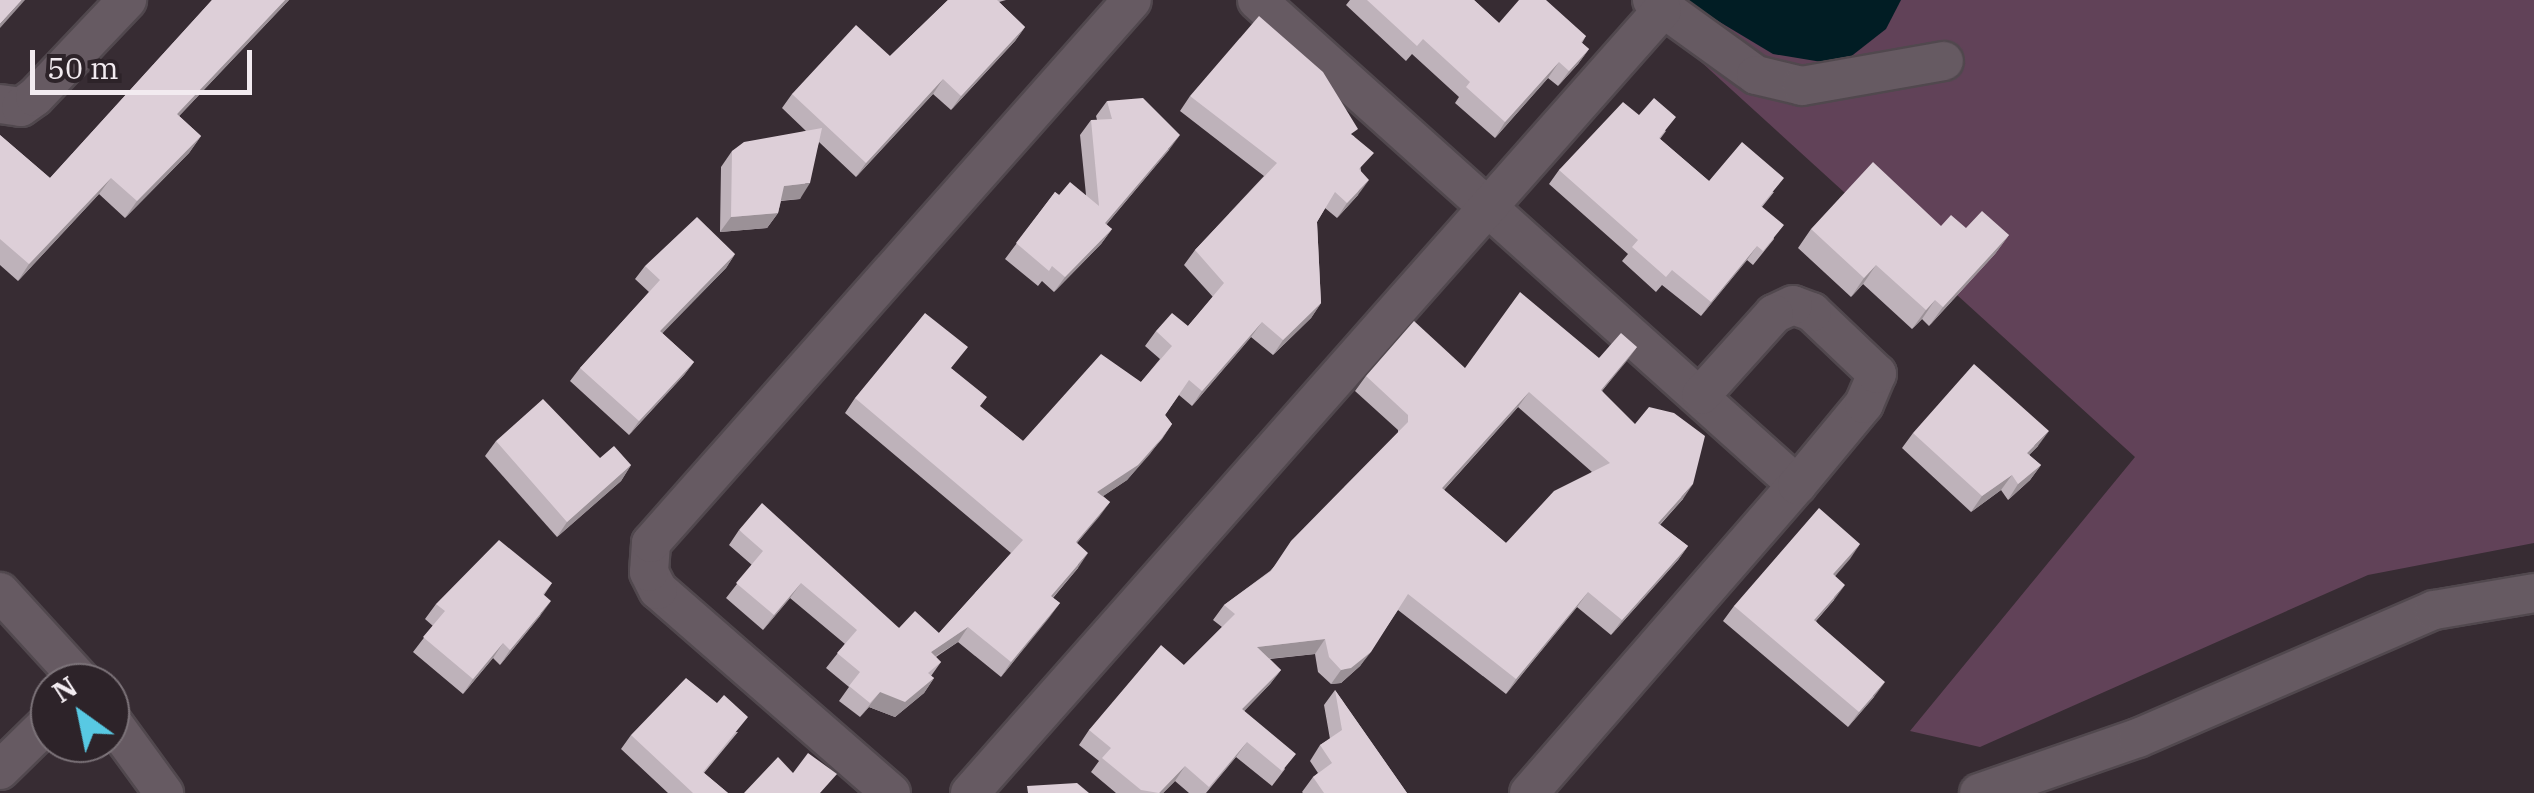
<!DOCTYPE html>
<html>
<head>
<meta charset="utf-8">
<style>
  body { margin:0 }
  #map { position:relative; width:2534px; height:793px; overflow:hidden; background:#372c33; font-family:"IBM Plex Serif",serif }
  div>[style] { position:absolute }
  .green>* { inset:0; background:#614258 }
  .water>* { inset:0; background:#011d24 }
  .roads { filter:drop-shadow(2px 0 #51484e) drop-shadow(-2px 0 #51484e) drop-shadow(0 2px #51484e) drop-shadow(0 -2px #51484e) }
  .minor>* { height:38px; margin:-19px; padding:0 19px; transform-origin:19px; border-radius:19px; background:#665a62 }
  .wall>* { inset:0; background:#beb2ba }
  .shaded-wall>* { inset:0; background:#9b9197 }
  .building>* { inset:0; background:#ddcfd8 }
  span { translate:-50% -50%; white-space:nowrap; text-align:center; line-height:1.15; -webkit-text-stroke:10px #2d2329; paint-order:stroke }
  .north { position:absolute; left:30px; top:663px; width:100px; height:100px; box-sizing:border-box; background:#2d2329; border:2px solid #7c7379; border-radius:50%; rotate:327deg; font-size:28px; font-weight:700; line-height:40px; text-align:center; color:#f2ebf0 }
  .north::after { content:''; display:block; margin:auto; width:35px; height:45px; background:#58c9e3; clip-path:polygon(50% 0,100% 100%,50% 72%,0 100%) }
  .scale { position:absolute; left:30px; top:50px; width:222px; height:45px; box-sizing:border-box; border:5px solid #f2ebf0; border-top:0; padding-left:12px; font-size:30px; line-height:35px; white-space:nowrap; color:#f2ebf0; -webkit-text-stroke:8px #2d2329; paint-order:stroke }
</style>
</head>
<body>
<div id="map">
  <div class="green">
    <div style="clip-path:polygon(1633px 0,2534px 0,2534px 543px,2368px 575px,1980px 747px,1910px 731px,2135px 457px)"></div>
  </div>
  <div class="water">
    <div style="clip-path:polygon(1683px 0,1901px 0,1886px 29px,1840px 65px,1773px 54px)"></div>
  </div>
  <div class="roads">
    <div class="minor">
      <div style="left:1257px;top:0;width:726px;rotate:41.93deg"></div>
      <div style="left:1652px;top:0;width:128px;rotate:35.8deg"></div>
      <div style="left:1756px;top:75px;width:47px;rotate:13.4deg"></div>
      <div style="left:1802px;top:86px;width:144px;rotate:-10deg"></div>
      <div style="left:0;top:104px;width:21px;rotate:8deg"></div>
      <div style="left:21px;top:107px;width:17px;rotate:-36deg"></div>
      <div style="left:35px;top:97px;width:134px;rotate:-46.5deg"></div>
      <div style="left:0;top:592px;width:123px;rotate:47.6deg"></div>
      <div style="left:110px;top:719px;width:92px;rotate:53.9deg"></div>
      <div style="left:0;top:770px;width:70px;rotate:-44.4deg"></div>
      <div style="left:891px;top:793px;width:309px;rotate:-138.9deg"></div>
      <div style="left:658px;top:590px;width:20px;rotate:-117deg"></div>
      <div style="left:649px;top:572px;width:29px;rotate:-86deg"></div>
      <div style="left:651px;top:543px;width:725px;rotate:-48.46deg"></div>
      <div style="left:970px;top:793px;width:1045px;rotate:-48.53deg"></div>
      <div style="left:1529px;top:793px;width:408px;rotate:-49deg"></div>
      <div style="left:1797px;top:485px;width:105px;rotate:-50.4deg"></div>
      <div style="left:1864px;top:404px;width:33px;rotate:-67deg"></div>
      <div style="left:1877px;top:374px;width:90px;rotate:-136.4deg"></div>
      <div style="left:1812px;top:312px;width:20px;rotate:-160deg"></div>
      <div style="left:1793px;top:305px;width:21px;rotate:155deg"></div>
      <div style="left:1774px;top:314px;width:109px;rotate:132deg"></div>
      <div style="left:1979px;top:793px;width:168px;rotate:-19.1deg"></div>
      <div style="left:2138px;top:738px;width:322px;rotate:-23.4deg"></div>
      <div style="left:2434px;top:610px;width:101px;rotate:-9.6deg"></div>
    </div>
  </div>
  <div class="wall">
    <div style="clip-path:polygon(212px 0,289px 0,179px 116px,201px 136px,189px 153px,125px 218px,99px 194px,18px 281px,0 265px,0 135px,50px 178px)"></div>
    <div style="clip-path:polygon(948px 0,1006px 0,999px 2px,1025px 27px,1015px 41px,951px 110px,933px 94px,856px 177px,819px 142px,800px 199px,781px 201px,778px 213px,767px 228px,720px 232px,721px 167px,732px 151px,806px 131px,782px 108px,792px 94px,890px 56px)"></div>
    <div style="clip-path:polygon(1350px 0,1474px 0,1499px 23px,1586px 36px,1582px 43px,1589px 49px,1578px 64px,1558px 86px,1548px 78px,1495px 138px,1455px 103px,1459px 97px,1412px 54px,1406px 61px,1346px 5px)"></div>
    <div style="clip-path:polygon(1190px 96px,1354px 136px,1361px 170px,1358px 195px,1337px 218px,1325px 208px,1317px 222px,1321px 303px,1311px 318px,1273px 355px,1251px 337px,1192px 406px,1179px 395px,1165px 415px,1172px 424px,1162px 439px,1127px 480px,1103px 496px,1110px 502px,1077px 543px,1078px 568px,1053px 598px,1060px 603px,1001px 677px,958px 642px,936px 657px,941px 662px,931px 676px,934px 678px,924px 693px,895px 717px,869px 707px,860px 717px,839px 701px,849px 687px,826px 668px,845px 644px,790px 598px,763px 630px,726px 598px,752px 565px,729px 545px,739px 530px,899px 628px,939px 633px,1011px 553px,845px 413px,855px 398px,952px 369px,980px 407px,1023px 441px,1141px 382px,1160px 359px,1145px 346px,1156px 331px,1188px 326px,1213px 297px,1184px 265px,1195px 250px,1264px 176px,1180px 111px)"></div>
    <div style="clip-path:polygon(1107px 101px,1169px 150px,1106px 225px,1112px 229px,1101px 244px,1054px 292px,1042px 281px,1038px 286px,1005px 259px,1055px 192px,1059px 195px,1086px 195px,1080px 135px,1091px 120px,1097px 120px,1096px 116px)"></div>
    <div style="clip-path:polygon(1639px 115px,1666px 131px,1660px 139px,1709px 181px,1774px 192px,1762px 207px,1774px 239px,1753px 265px,1747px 260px,1701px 316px,1662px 285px,1656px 292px,1622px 261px,1628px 254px,1549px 184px,1559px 170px)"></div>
    <div style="clip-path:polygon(1941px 226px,2009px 235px,1995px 254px,1929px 326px,1922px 319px,1912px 329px,1863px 284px,1851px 297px,1798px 248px,1811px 229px)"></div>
    <div style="clip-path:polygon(735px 254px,726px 268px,662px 333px,694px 362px,684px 375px,629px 435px,570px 381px,580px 368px,649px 292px,635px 279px,645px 266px)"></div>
    <div style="clip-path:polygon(evenodd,1637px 347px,1602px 391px,1683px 499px,1660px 525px,1688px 546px,1678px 560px,1611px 635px,1577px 607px,1506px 694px,1398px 610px,1360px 666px,1341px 683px,1331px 684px,1318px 672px,1315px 654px,1270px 659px,1281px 670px,1270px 684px,1244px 711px,1285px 769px,1272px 786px,1236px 757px,1206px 793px,1189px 793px,1175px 781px,1163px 793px,1116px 793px,1091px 772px,1099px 761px,1079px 745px,1089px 730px,1184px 665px,1222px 627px,1213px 620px,1224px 605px,1270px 571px,1398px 433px,1398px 430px,1355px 391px,1366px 376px,1599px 358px,1637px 347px,1518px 407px,1592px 472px,1506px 543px,1444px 490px,1518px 407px)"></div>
    <div style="clip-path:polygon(1913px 433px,2038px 446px,2029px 455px,2041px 465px,2030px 480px,2008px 500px,2001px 490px,1971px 512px,1902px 448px)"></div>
    <div style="clip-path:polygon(496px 441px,600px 458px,631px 465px,621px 481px,557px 537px,485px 456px)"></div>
    <div style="clip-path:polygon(1860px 544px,1835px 576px,1834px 600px,1816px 621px,1874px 697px,1848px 727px,1723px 621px,1734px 606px)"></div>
    <div style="clip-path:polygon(552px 583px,544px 595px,540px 616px,500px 665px,493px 658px,463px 694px,413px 652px,433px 626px,425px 619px,436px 604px)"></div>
    <div style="clip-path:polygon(1335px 690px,1407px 793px,1303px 793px,1302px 792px,1313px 777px,1318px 773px,1310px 761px,1320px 745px,1330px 739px,1324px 705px)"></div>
    <div style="clip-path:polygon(738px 732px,704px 773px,728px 793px,668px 793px,621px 749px,631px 735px)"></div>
  </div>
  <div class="shaded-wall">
    <div style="clip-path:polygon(22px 0,25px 0,0 28px,0 24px)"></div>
    <div style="clip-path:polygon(285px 0,289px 0,165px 131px,177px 114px)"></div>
    <div style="clip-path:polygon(1025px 27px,1015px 41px,951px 110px,961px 96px)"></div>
    <div style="clip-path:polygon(1589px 49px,1578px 64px,1558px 86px,1569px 71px)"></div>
    <div style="clip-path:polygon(1559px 62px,1548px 78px,1495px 138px,1505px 122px)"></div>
    <div style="clip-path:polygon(943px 79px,933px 94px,856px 177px,866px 163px)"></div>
    <div style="clip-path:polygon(1180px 135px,1169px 150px,1094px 239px,1105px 223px)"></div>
    <div style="clip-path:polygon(201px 136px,189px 153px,125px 218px,137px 201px)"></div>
    <div style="clip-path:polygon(111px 178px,99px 194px,18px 281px,29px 264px)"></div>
    <div style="clip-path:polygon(1369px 180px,1358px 195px,1337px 218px,1347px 203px)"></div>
    <div style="clip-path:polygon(810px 183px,800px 199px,774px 201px,784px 186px)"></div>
    <div style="clip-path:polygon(778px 213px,767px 228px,720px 232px,731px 217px)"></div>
    <div style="clip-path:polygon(1112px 229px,1101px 244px,1054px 292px,1065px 277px)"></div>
    <div style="clip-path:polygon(2009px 235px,1995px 254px,1929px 326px,1943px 307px)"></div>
    <div style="clip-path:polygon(1757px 246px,1747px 260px,1701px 316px,1711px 302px)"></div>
    <div style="clip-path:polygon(735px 254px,726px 268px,651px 345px,660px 331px)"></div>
    <div style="clip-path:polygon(1876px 265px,1863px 284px,1851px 297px,1864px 278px)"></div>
    <div style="clip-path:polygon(1935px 300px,1922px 319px,1912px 329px,1926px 310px)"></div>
    <div style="clip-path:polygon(1321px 303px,1311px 318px,1273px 355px,1283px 340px)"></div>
    <div style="clip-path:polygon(1262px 322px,1251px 337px,1192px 406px,1202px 391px)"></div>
    <div style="clip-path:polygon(1637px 347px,1626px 362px,1590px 405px,1601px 390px)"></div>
    <div style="clip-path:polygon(694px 362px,684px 375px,629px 435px,639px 421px)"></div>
    <div style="clip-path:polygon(1529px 392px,1518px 407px,1432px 503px,1442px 488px)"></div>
    <div style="clip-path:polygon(1172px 424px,1150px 454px,1127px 480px,1087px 507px,1097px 492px)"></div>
    <div style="clip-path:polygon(2049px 431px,2038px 446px,2016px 468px,2027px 453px)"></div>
    <div style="clip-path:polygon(631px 465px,621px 481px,557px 537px,567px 522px)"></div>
    <div style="clip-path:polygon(2041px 465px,2030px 480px,2008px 500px,2018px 484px)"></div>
    <div style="clip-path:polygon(2012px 475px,2001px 490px,1971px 512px,1982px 496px)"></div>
    <div style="clip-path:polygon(1693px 484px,1683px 499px,1647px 538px,1658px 523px)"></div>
    <div style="clip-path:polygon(1110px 502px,1099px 517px,1065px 557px,1076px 542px)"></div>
    <div style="clip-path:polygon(1860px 544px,1850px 559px,1823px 590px,1833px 574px)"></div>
    <div style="clip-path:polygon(1688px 546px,1678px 560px,1611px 635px,1622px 620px)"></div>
    <div style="clip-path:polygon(1088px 553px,1078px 568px,1041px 611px,1051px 596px)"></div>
    <div style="clip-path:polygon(801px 583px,790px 598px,763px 630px,774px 615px)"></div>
    <div style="clip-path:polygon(1845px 585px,1834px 600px,1803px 635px,1814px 620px)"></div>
    <div style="clip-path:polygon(1588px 592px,1577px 607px,1506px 694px,1516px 679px)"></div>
    <div style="clip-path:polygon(551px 601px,540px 616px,500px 665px,510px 650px)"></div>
    <div style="clip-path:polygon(1060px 603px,1049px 618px,1001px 677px,1011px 662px)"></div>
    <div style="clip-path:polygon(968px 627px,958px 642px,920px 666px,931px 652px)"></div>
    <div style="clip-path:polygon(1325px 639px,1315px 654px,1246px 661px,1257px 647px)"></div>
    <div style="clip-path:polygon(503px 643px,493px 658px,463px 694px,473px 679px)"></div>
    <div style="clip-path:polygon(1371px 652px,1360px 666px,1341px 683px,1331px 684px,1341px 670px)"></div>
    <div style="clip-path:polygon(1281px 670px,1270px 684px,1232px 724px,1242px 709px)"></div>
    <div style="clip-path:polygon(934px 678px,924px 693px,895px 717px,869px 707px,860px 717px,880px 692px)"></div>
    <div style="clip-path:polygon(1885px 682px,1874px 697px,1848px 727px,1859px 712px)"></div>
    <div style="clip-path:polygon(1247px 742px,1236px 757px,1205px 793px)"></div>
    <div style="clip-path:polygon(1185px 766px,1175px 781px,1163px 793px,1159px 793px)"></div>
  </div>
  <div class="building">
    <div style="clip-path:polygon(0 0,22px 0,0 24px)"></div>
    <div style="clip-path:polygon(212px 0,285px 0,177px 114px,201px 136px,137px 201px,111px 178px,29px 264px,0 239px,0 135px,50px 178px)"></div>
    <div style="clip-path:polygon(948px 0,997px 0,1025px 27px,961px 96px,943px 79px,866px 163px,792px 94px,856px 25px,890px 56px)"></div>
    <div style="clip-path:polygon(1367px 0,1474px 0,1499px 23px,1519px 0,1546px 0,1586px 36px,1581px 42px,1589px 49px,1569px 71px,1559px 62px,1505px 122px,1466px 87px,1470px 82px,1423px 39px,1417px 46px)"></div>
    <div style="clip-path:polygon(1259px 16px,1323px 72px,1358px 129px,1351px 134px,1374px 153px,1359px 169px,1369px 180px,1347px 203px,1335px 192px,1317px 222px,1321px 303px,1283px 340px,1262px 322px,1202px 391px,1189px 380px,1165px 415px,1172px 424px,1161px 439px,1138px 465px,1097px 492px,1110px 502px,1076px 542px,1088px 553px,1051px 596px,1060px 603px,1011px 662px,968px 627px,931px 652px,941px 662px,928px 673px,934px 678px,905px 702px,880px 692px,870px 703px,849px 686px,860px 672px,837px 653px,857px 630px,801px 583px,774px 615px,736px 583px,763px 551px,739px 530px,762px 503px,899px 628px,915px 611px,939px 633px,1023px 540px,855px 398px,925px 313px,968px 347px,951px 368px,987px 397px,980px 406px,1023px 441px,1101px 354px,1141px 382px,1172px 346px,1156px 331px,1172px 313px,1188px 326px,1224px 283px,1195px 250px,1277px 163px,1190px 96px)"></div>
    <div style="clip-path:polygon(1143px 98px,1180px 135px,1105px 223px,1112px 229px,1065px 277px,1052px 266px,1049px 271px,1016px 243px,1055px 192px,1059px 195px,1070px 182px,1099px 206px,1091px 120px,1112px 119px,1107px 101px)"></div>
    <div style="clip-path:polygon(1654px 98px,1676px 117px,1659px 138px,1709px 181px,1742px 142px,1784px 178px,1761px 206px,1784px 225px,1763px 251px,1757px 246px,1711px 302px,1672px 270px,1666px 277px,1632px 247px,1638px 240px,1559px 170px,1623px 102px,1639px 115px)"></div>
    <div style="clip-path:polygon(822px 128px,810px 183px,784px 186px,778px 213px,731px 217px,732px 151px,744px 142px)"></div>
    <div style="clip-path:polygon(1873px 162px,1941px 226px,1951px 215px,1966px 228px,1982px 211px,2009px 235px,1943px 307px,1935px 300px,1926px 310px,1876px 265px,1864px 278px,1811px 229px)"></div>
    <div style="clip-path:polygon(697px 217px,735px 254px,660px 331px,694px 362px,639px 421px,580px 368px,660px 280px,645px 266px)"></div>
    <div style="clip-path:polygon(evenodd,1520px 292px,1599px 358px,1621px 333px,1637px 347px,1601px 390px,1635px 424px,1649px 407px,1674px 413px,1705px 436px,1693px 484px,1658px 523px,1688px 546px,1622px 620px,1588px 592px,1516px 679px,1408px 594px,1371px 652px,1351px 668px,1341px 670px,1329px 657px,1325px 639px,1257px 647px,1281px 670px,1242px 709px,1296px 754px,1282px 771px,1247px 742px,1209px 787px,1185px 766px,1159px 793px,1141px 790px,1102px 758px,1111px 748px,1089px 730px,1161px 645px,1184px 665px,1235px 614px,1224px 605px,1271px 571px,1291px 541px,1408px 422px,1408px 415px,1366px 376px,1414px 321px,1465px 368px,1520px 292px,1529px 392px,1610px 463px,1554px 491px,1506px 543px,1442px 488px,1529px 392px)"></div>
    <div style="clip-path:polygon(1974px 364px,2049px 431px,2027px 453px,2041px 465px,2018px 484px,2012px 475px,1982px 496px,1913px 433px)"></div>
    <div style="clip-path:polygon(543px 399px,600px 458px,614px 446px,631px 465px,567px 522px,496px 441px)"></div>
    <div style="clip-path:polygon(1819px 508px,1860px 544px,1833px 574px,1845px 585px,1814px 620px,1885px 682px,1859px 712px,1734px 606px)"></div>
    <div style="clip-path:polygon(499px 540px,552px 583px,543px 594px,551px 601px,510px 650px,503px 643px,473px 679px,423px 637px,445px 611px,436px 604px)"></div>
    <div style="clip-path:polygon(686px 678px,717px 703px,724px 695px,748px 717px,703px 772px,728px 793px,693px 793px,631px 735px)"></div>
    <div style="clip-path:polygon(1335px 690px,1407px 793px,1324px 793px,1313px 777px,1332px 763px,1320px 745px,1342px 730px)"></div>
    <div style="clip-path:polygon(808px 753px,837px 774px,820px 793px,744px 793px,778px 757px,793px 773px)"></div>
    <div style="clip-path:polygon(1077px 783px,1089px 793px,1028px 793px,1027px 786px)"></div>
  </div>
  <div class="north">N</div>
  <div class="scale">50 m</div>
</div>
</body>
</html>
